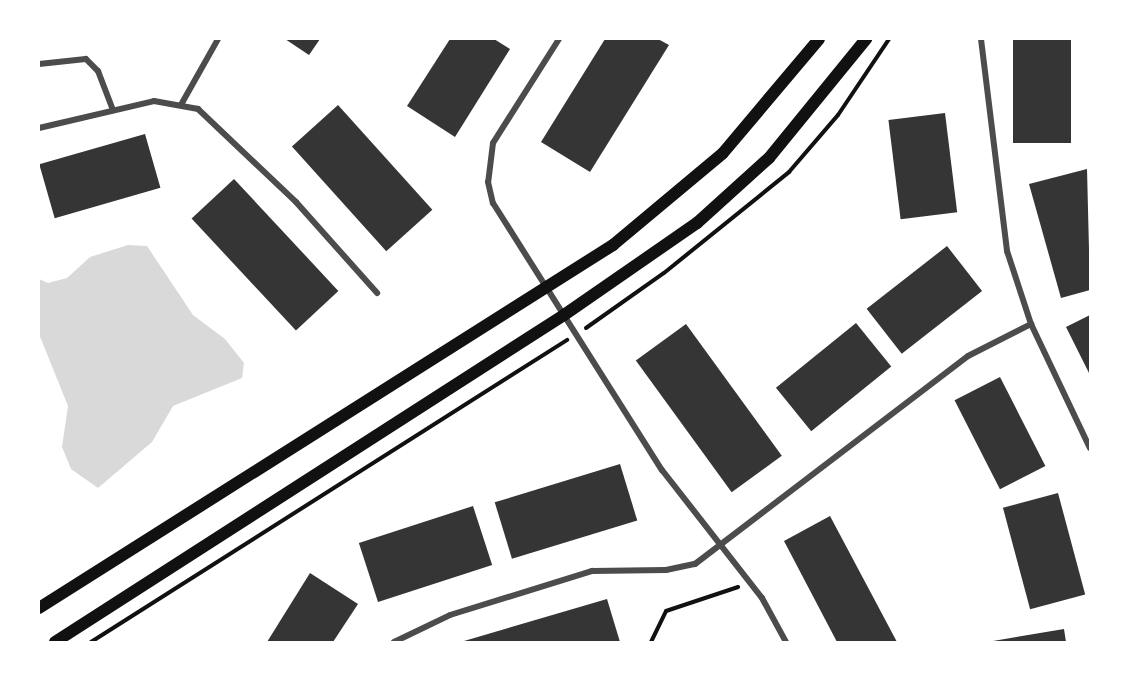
<!DOCTYPE html>
<html>
<head>
<meta charset="utf-8">
<style>
  body { margin:0 }
  #map { position:relative; width:1129px; height:681px; overflow:hidden; background:#fff; font-family:"Times New Roman",serif }
  div>[style] { position:absolute }
  .water>* { inset:0; background:#d9d9d9 }
  .building>* { inset:0; background:#353535; transform-origin:0 0 }
  .path>* { height:4px; margin:-2px; padding:0 2px; transform-origin:2px; border-radius:2px; background:#111 }
  .minor>* { height:6px; margin:-3px; padding:0 3px; transform-origin:3px; border-radius:3px; background:#4c4c4c }
  .secondary>* { height:12px; margin:-6px; padding:0 6px; transform-origin:6px; border-radius:6px; background:#111 }
  span { translate:-50% -50%; white-space:nowrap; text-align:center; line-height:1.15; -webkit-text-stroke:6px #fff; paint-order:stroke }
  .frame { position:absolute; inset:0; border:40px solid #fff; pointer-events:none }
</style>
</head>
<body>
<div id="map">
  <div class="water">
    <div style="clip-path:polygon(128px 245px,147px 246px,193px 315px,225px 339px,244px 363px,242px 378px,173px 406px,152px 442px,98px 488px,71px 469px,62px 447px,68px 406px,39px 334px,39px 279px,48px 283px,67px 278px,90px 257px)"></div>
  </div>
  <div class="building">
    <div style="clip-path:polygon(285px 39px,320px 39px,309px 55px)"></div>
    <div style="clip-path:polygon(450px 39px,494px 39px,510px 49px,455px 137px,407px 106px)"></div>
    <div style="clip-path:polygon(605px 39px,658px 39px,669px 45px,590px 172px,541px 142px)"></div>
    <div style="left:1013px;top:39px;width:58px;height:104px"></div>
    <div style="left:338px;top:105px;width:141px;height:62px;rotate:48deg"></div>
    <div style="left:945px;top:113px;width:100px;height:57px;rotate:83deg"></div>
    <div style="left:145px;top:134px;width:56px;height:110px;rotate:74deg"></div>
    <div style="clip-path:polygon(1087px 169px,1090px 290px,1061px 298px,1029px 184px)"></div>
    <div style="left:234px;top:179px;width:153px;height:58px;rotate:47deg"></div>
    <div style="left:947px;top:246px;width:57px;height:102px;rotate:52deg"></div>
    <div style="clip-path:polygon(1090px 315px,1090px 375px,1066px 327px)"></div>
    <div style="left:856px;top:323px;width:56px;height:103px;rotate:51deg"></div>
    <div style="left:686px;top:324px;width:163px;height:62px;rotate:54deg"></div>
    <div style="left:1000px;top:377px;width:100px;height:51px;rotate:63deg"></div>
    <div style="left:620px;top:464px;width:59px;height:131px;rotate:73deg"></div>
    <div style="left:1058px;top:493px;width:105px;height:57px;rotate:75deg"></div>
    <div style="left:473px;top:506px;width:62px;height:120px;rotate:72deg"></div>
    <div style="clip-path:polygon(830px 516px,897px 642px,837px 642px,784px 541px)"></div>
    <div style="clip-path:polygon(310px 573px,358px 604px,333px 642px,267px 642px)"></div>
    <div style="clip-path:polygon(607px 599px,620px 642px,464px 642px,464px 641px)"></div>
    <div style="clip-path:polygon(1064px 629px,1066px 642px,993px 642px,993px 641px)"></div>
  </div>
  <div class="path">
    <div style="left:586px;top:328px;width:95px;rotate:-35.2deg"></div>
    <div style="left:664px;top:273px;width:161px;rotate:-38.9deg"></div>
    <div style="left:789px;top:172px;width:75px;rotate:-49.3deg"></div>
    <div style="left:838px;top:115px;width:92px;rotate:-56.1deg"></div>
    <div style="left:91px;top:642px;width:564px;rotate:-32.39deg"></div>
    <div style="left:651px;top:642px;width:34px;rotate:-64deg"></div>
    <div style="left:666px;top:611px;width:76px;rotate:-18.4deg"></div>
  </div>
  <div class="minor">
    <div style="left:559px;top:39px;width:123px;rotate:122.4deg"></div>
    <div style="left:493px;top:143px;width:39px;rotate:97deg"></div>
    <div style="left:488px;top:182px;width:22px;rotate:77deg"></div>
    <div style="left:493px;top:203px;width:316px;rotate:57.7deg"></div>
    <div style="left:662px;top:470px;width:162px;rotate:52deg"></div>
    <div style="left:762px;top:598px;width:50px;rotate:61.4deg"></div>
    <div style="left:981px;top:39px;width:214px;rotate:83deg"></div>
    <div style="left:1007px;top:251px;width:77px;rotate:71.8deg"></div>
    <div style="left:1031px;top:324px;width:137px;rotate:64.6deg"></div>
    <div style="left:39px;top:64px;width:47px;rotate:-6.1deg"></div>
    <div style="left:86px;top:59px;width:17px;rotate:45deg"></div>
    <div style="left:98px;top:71px;width:42px;rotate:69deg"></div>
    <div style="left:182px;top:103px;width:73px;rotate:-60.6deg"></div>
    <div style="left:39px;top:128px;width:118px;rotate:-13.2deg"></div>
    <div style="left:154px;top:101px;width:45px;rotate:10.3deg"></div>
    <div style="left:198px;top:109px;width:135px;rotate:43.5deg"></div>
    <div style="left:296px;top:202px;width:122px;rotate:48.3deg"></div>
    <div style="left:394px;top:642px;width:62px;rotate:-25.7deg"></div>
    <div style="left:450px;top:615px;width:149px;rotate:-17.2deg"></div>
    <div style="left:592px;top:571px;width:74px;rotate:-0.8deg"></div>
    <div style="left:666px;top:570px;width:30px;rotate:-12deg"></div>
    <div style="left:695px;top:564px;width:343px;rotate:-37.3deg"></div>
    <div style="left:968px;top:356px;width:71px;rotate:-26.9deg"></div>
  </div>
  <div class="secondary">
    <div style="left:39px;top:608px;width:679px;rotate:-32.31deg"></div>
    <div style="left:613px;top:245px;width:143px;rotate:-39.9deg"></div>
    <div style="left:723px;top:153px;width:149px;rotate:-49.9deg"></div>
    <div style="left:55px;top:642px;width:605px;rotate:-32.72deg"></div>
    <div style="left:564px;top:315px;width:162px;rotate:-34.7deg"></div>
    <div style="left:697px;top:223px;width:97px;rotate:-42.1deg"></div>
    <div style="left:769px;top:158px;width:154px;rotate:-50.8deg"></div>
  </div>
  <div class="frame"></div>
</div>
</body>
</html>
